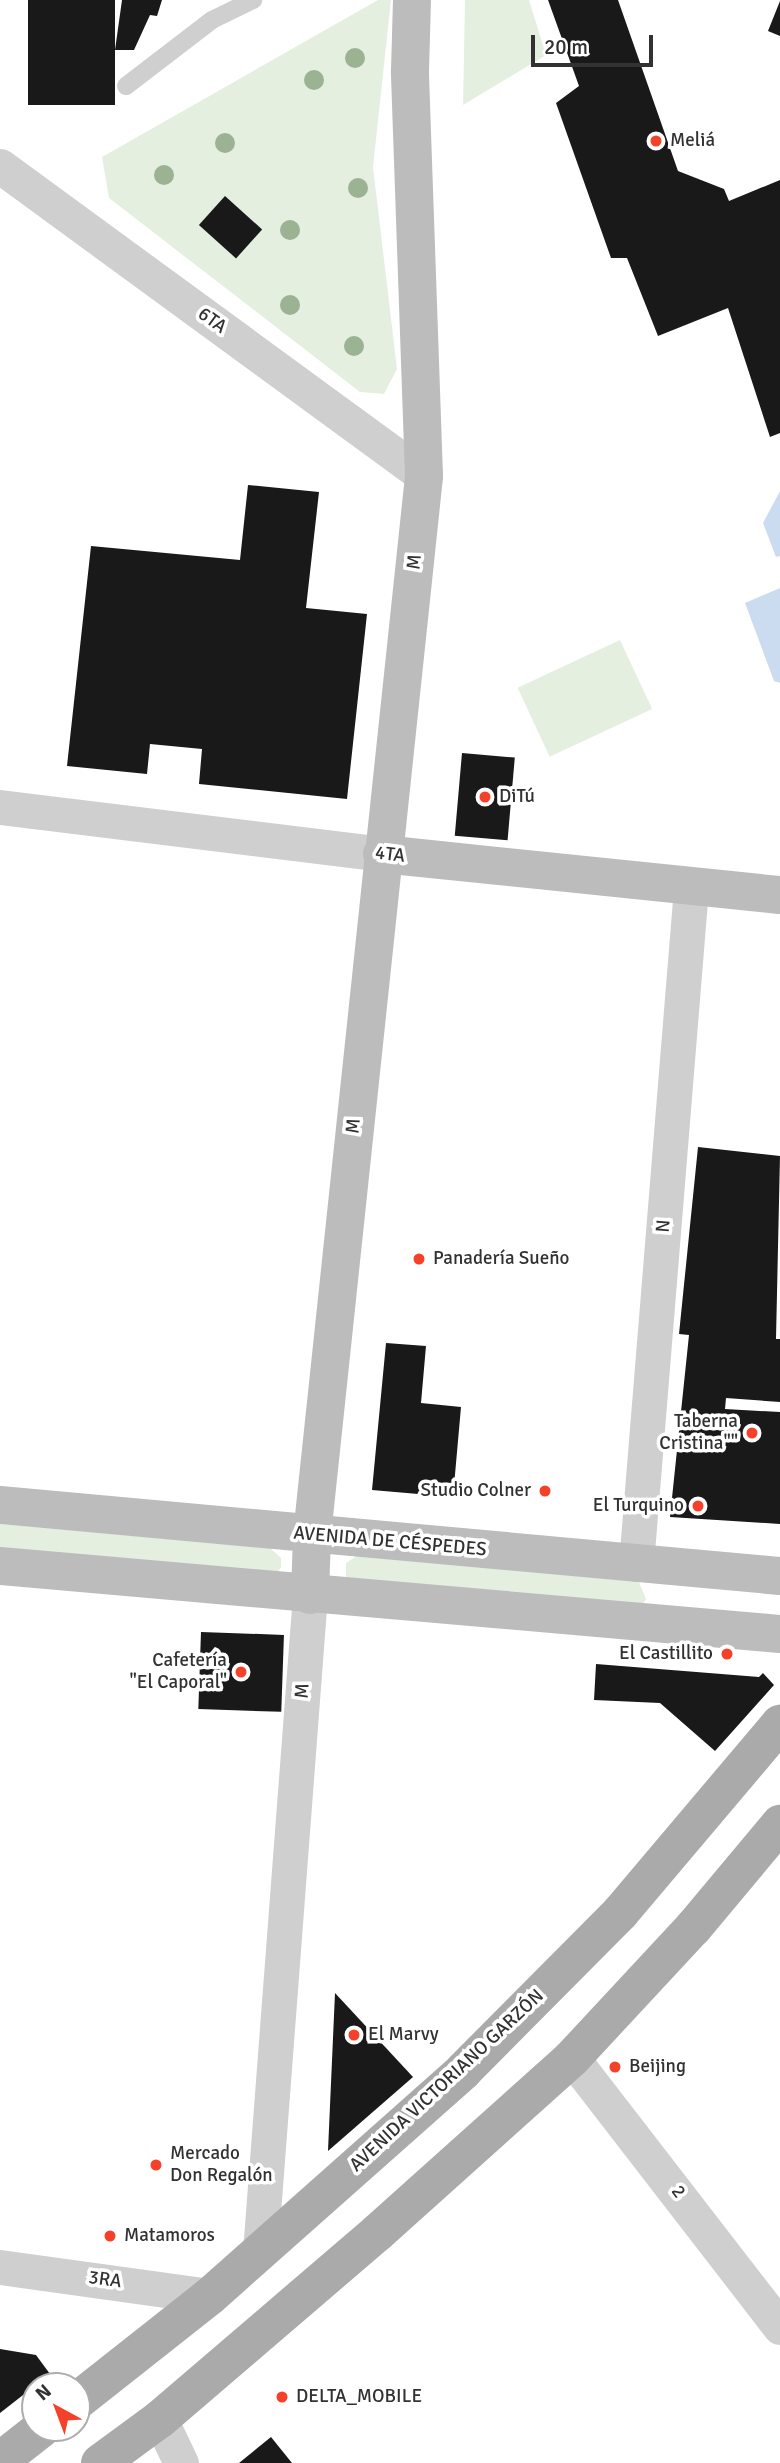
<!DOCTYPE html>
<html>
<head>
<meta charset="utf-8">
<style>
  body { margin:0 }
  #map { position:relative; width:780px; height:2463px; overflow:hidden; background:#fff; font-family:Signika,sans-serif }
  div>[style] { position:absolute }
  .green>* { inset:0; background:#e5efe0; transform-origin:0 0 }
  .water>* { inset:0; background:#cbdbf0 }
  .building>* { inset:0; background:#191919; transform-origin:0 0 }
  .lane>* { height:18px; margin:-9px; padding:0 9px; transform-origin:9px; border-radius:9px; background:#cfcfcf }
  .street>* { height:35px; margin:-17.5px; padding:0 17.5px; transform-origin:17.5px; border-radius:17.5px; background:#cfcfcf }
  .secondary>* { height:38px; margin:-19px; padding:0 19px; transform-origin:19px; border-radius:19px; background:#bcbcbc }
  .primary>* { height:38px; margin:-19px; padding:0 19px; transform-origin:19px; border-radius:19px; background:#aaa }
  .trees>* { width:20px; height:20px; margin:-10px; border-radius:50%; background:#9bb293 }
  .dots>* { width:19px; height:19px; translate:-50% -50%; box-sizing:border-box; border:4px solid #fff; border-radius:50% }
  span { translate:-50% -50%; white-space:nowrap; text-align:center; line-height:1.15; -webkit-text-stroke:7px #fff; paint-order:stroke }
  .poi-label { font-size:19px; color:#323232 }
  .left { translate:0 -50%; text-align:left }
  .right { translate:-100% -50%; text-align:right }
  .street-label { font-size:19px; color:#323232 }
  .north { position:absolute; left:21px; top:2372px; width:70px; height:70px; box-sizing:border-box; background:#fff; border:2px solid #adadad; border-radius:50%; rotate:319deg; font-size:19px; font-weight:700; line-height:28px; text-align:center; color:#323232 }
  .north::after { content:''; display:block; margin:auto; width:24px; height:32px; background:#f44129; clip-path:polygon(50% 0,100% 100%,50% 72%,0 100%) }
  .scale { position:absolute; left:531px; top:35px; width:122px; height:32px; box-sizing:border-box; border:4px solid #323232; border-top:0; padding-left:9px; font-size:21px; line-height:24px; white-space:nowrap; color:#323232; -webkit-text-stroke:5px #fff; paint-order:stroke }
</style>
</head>
<body>
<div id="map">
  <div class="green">
    <div style="clip-path:polygon(378px 0,391px 0,373px 167px,397px 369px,384px 394px,360px 392px,109px 198px,102px 157px)"></div>
    <div style="clip-path:polygon(465px 0,529px 0,546px 55px,463px 105px)"></div>
    <div style="left:620px;top:640px;width:76px;height:113px;rotate:65deg"></div>
    <div style="clip-path:polygon(0 1524px,270px 1548px,281px 1558px,281px 1567px,278px 1572px,0 1554px)"></div>
    <div style="clip-path:polygon(358px 1555px,639px 1582px,646px 1599px,643px 1604px,346px 1578px,346px 1563px)"></div>
  </div>
  <div class="water">
    <div style="clip-path:polygon(780px 491px,780px 556px,776px 557px,763px 523px)"></div>
    <div style="clip-path:polygon(780px 588px,780px 683px,774px 681px,745px 603px)"></div>
  </div>
  <div class="building">
    <div style="left:28px;top:0;width:87px;height:105px"></div>
    <div style="clip-path:polygon(122px 0,162px 0,157px 16px,150px 15px,134px 50px,115px 50px)"></div>
    <div style="clip-path:polygon(548px 0,618px 0,678px 171px,724px 189px,729px 201px,780px 180px,780px 433px,770px 437px,728px 308px,658px 336px,627px 258px,611px 258px,556px 103px,579px 86px)"></div>
    <div style="clip-path:polygon(780px 1px,780px 36px,768px 31px)"></div>
    <div style="left:225px;top:196px;width:50px;height:39px;rotate:42deg"></div>
    <div style="clip-path:polygon(248px 485px,319px 492px,306px 608px,367px 614px,347px 799px,199px 784px,202px 749px,150px 744px,147px 774px,67px 766px,91px 546px,240px 560px)"></div>
    <div style="left:462px;top:753px;width:53px;height:83px;rotate:5deg"></div>
    <div style="clip-path:polygon(698px 1147px,780px 1156px,776px 1339px,780px 1339px,780px 1402px,726px 1398px,725px 1409px,780px 1412px,780px 1524px,670px 1517px,689px 1335px,679px 1334px)"></div>
    <div style="clip-path:polygon(386px 1343px,426px 1346px,421px 1403px,461px 1407px,453px 1497px,372px 1490px)"></div>
    <div style="left:201px;top:1632px;width:83px;height:77px;rotate:2deg"></div>
    <div style="clip-path:polygon(596px 1664px,759px 1677px,763px 1673px,774px 1685px,715px 1751px,660px 1703px,594px 1700px)"></div>
    <div style="clip-path:polygon(335px 1993px,413px 2077px,328px 2151px)"></div>
    <div style="clip-path:polygon(0 2349px,36px 2355px,50px 2374px,0 2413px)"></div>
    <div style="clip-path:polygon(271px 2437px,292px 2463px,239px 2463px)"></div>
  </div>
  <div class="lane">
    <div style="left:126px;top:86px;width:108px;rotate:-37.5deg"></div>
    <div style="left:212px;top:20px;width:46px;rotate:-26deg"></div>
  </div>
  <div class="street">
    <div style="left:0;top:166px;width:525px;rotate:36.17deg"></div>
    <div style="left:0;top:807px;width:385px;rotate:7deg"></div>
    <div style="left:636px;top:1564px;width:678px;rotate:-85.35deg"></div>
    <div style="left:572px;top:2058px;width:340px;rotate:52.3deg"></div>
    <div style="left:260px;top:2252px;width:659px;rotate:-85.65deg"></div>
    <div style="left:0;top:2267px;width:212px;rotate:7.9deg"></div>
    <div style="left:160px;top:2419px;width:49px;rotate:64.5deg"></div>
  </div>
  <div class="secondary">
    <div style="left:382px;top:854px;width:400px;rotate:5.9deg"></div>
    <div style="left:0;top:1505px;width:783px;rotate:5.2deg"></div>
    <div style="left:0;top:1566px;width:783px;rotate:4.98deg"></div>
    <div style="left:310px;top:1595px;width:60px;rotate:-88.1deg"></div>
    <div style="left:312px;top:1535px;width:1065px;rotate:-83.96deg"></div>
    <div style="left:424px;top:476px;width:405px;rotate:-92deg"></div>
    <div style="left:410px;top:71px;width:71px;rotate:-88.4deg"></div>
  </div>
  <div class="primary">
    <div style="left:77px;top:2401px;width:169px;rotate:-38.3deg"></div>
    <div style="left:210px;top:2296px;width:339px;rotate:-41.6deg"></div>
    <div style="left:463px;top:2071px;width:223px;rotate:-45.2deg"></div>
    <div style="left:620px;top:1913px;width:248px;rotate:-49.8deg"></div>
    <div style="left:0;top:2461px;width:53px;rotate:-38.2deg"></div>
    <div style="left:100px;top:2463px;width:74px;rotate:-36.3deg"></div>
    <div style="left:160px;top:2419px;width:286px;rotate:-40.6deg"></div>
    <div style="left:377px;top:2233px;width:262px;rotate:-41.9deg"></div>
    <div style="left:572px;top:2058px;width:178px;rotate:-47.1deg"></div>
    <div style="left:693px;top:1928px;width:136px;rotate:-50.1deg"></div>
  </div>
  <div class="trees">
    <div style="left:355px;top:58px"></div>
    <div style="left:314px;top:80px"></div>
    <div style="left:225px;top:143px"></div>
    <div style="left:164px;top:175px"></div>
    <div style="left:358px;top:188px"></div>
    <div style="left:290px;top:230px"></div>
    <div style="left:290px;top:305px"></div>
    <div style="left:354px;top:346px"></div>
  </div>
  <div class="dots">
    <div style="left:656px;top:141px;background:#f44129"></div>
    <div style="left:485px;top:797px;background:#f44129"></div>
    <div style="left:419px;top:1259px;background:#f44129"></div>
    <div style="left:752px;top:1433px;background:#f44129"></div>
    <div style="left:545px;top:1491px;background:#f44129"></div>
    <div style="left:698px;top:1506px;background:#f44129"></div>
    <div style="left:727px;top:1654px;background:#f44129"></div>
    <div style="left:241px;top:1672px;background:#f44129"></div>
    <div style="left:354px;top:2035px;background:#f44129"></div>
    <div style="left:615px;top:2067px;background:#f44129"></div>
    <div style="left:156px;top:2165px;background:#f44129"></div>
    <div style="left:110px;top:2236px;background:#f44129"></div>
    <div style="left:282px;top:2397px;background:#f44129"></div>
  </div>
  <div class="poi-label">
    <span class="left" style="left:670px;top:141px">Meliá</span>
    <span class="left" style="left:499px;top:797px">DiTú</span>
    <span class="left" style="left:433px;top:1259px">Panadería Sueño</span>
    <span class="right" style="left:738px;top:1433px">Taberna<br>Cristina""</span>
    <span class="right" style="left:531px;top:1491px">Studio Colner</span>
    <span class="right" style="left:684px;top:1506px">El Turquino</span>
    <span class="right" style="left:713px;top:1654px">El Castillito</span>
    <span class="right" style="left:227px;top:1672px">Cafetería<br>"El Caporal"</span>
    <span class="left" style="left:368px;top:2035px">El Marvy</span>
    <span class="left" style="left:629px;top:2067px">Beijing</span>
    <span class="left" style="left:170px;top:2165px">Mercado<br>Don Regalón</span>
    <span class="left" style="left:124px;top:2236px">Matamoros</span>
    <span class="left" style="left:296px;top:2397px">DELTA_MOBILE</span>
  </div>
  <div class="street-label">
    <span style="left:212px;top:321px;rotate:36deg">6TA</span>
    <span style="left:415px;top:562px;rotate:-84deg">M</span>
    <span style="left:390px;top:855px;rotate:7deg">4TA</span>
    <span style="left:354px;top:1126px;rotate:-84deg">M</span>
    <span style="left:664px;top:1226px;rotate:-85deg">N</span>
    <span style="left:390px;top:1542px;rotate:5deg">AVENIDA DE CÉSPEDES</span>
    <span style="left:303px;top:1691px;rotate:-86deg">M</span>
    <span style="left:447px;top:2081px;rotate:-43deg">AVENIDA VICTORIANO GARZÓN</span>
    <span style="left:678px;top:2192px;rotate:53deg">2</span>
    <span style="left:105px;top:2280px;rotate:8deg">3RA</span>
  </div>
  <div class="north">N</div>
  <div class="scale">20 m</div>
</div>
</body>
</html>
